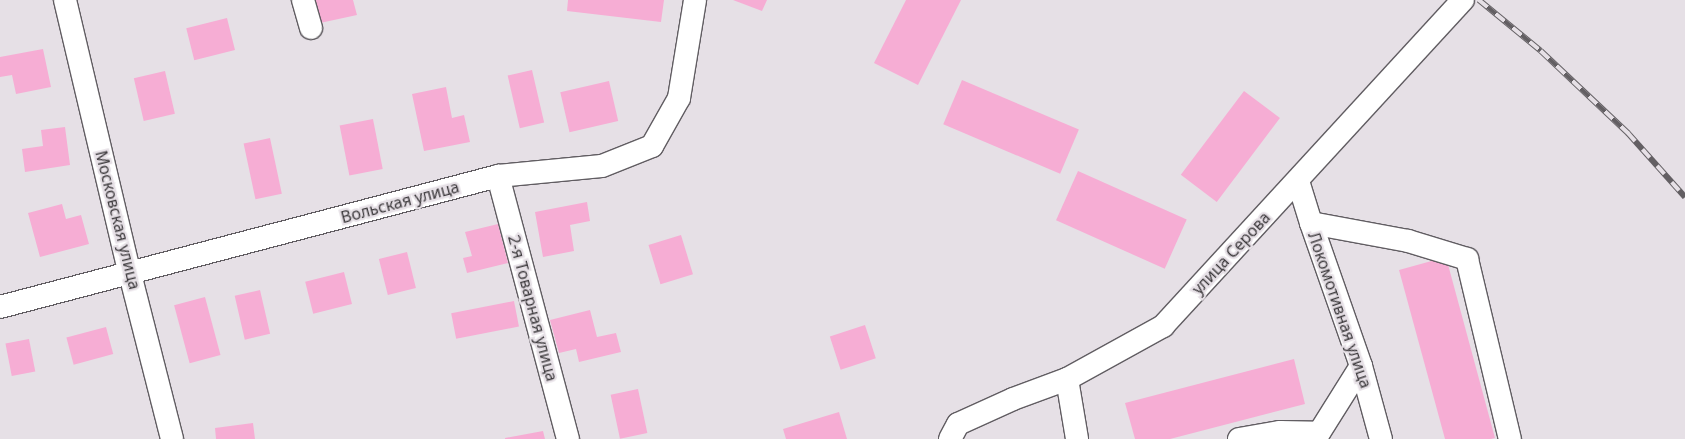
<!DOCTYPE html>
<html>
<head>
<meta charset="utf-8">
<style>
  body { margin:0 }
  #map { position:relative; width:1685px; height:439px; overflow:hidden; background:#e6e0e6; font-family:"Noto Sans",sans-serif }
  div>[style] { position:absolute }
  .building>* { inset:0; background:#f6add4; transform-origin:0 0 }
  .roads { filter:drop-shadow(1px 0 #615d62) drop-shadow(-1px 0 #615d62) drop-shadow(0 1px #615d62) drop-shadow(0 -1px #615d62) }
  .minor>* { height:22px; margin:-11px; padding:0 11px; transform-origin:11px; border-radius:11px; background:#fff }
  .rail>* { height:5.5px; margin-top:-2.75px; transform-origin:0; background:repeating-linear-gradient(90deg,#e6e0e6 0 11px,#635f63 0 22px); box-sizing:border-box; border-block:1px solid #635f63 }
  span { translate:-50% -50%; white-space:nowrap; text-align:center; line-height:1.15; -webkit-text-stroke:4.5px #e6e0e6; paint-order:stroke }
  .street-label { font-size:16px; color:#3b383b }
</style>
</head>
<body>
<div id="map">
  <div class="building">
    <div style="clip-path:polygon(314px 0,353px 0,357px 15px,320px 23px)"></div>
    <div style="clip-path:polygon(568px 0,664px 0,661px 22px,567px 11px)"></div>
    <div style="clip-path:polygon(733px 0,767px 0,762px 11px)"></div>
    <div style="clip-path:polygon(906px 0,961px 0,918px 85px,874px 63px)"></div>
    <div style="left:227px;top:18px;width:33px;height:42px;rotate:76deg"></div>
    <div style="clip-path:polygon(43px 49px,51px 87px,16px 94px,12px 75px,0 77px,0 57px)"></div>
    <div style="left:532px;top:70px;width:54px;height:25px;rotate:77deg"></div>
    <div style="left:165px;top:71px;width:44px;height:32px;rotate:77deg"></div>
    <div style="left:962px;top:80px;width:127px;height:48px;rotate:23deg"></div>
    <div style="left:609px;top:81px;width:41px;height:50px;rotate:77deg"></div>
    <div style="clip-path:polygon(446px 87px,452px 118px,464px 115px,470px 142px,424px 151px,412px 94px)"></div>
    <div style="left:1244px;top:91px;width:45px;height:105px;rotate:37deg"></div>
    <div style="left:373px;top:119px;width:51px;height:34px;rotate:79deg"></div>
    <div style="clip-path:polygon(65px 127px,70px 165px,25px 172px,22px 149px,43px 146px,41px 130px)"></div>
    <div style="left:270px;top:138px;width:57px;height:27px;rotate:78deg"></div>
    <div style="left:1078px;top:171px;width:119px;height:54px;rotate:24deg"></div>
    <div style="clip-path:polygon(587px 202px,590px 221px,570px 225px,574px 251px,543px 257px,535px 212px)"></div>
    <div style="clip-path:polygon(62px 204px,66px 219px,81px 215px,89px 244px,40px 257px,28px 213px)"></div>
    <div style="clip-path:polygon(498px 224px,508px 263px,467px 273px,463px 258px,472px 256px,465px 232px)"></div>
    <div style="left:681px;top:235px;width:41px;height:34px;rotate:73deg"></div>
    <div style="left:407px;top:252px;width:37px;height:29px;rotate:76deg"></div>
    <div style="clip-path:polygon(1446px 257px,1495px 438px,1491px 439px,1445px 439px,1399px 270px)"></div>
    <div style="left:344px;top:272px;width:33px;height:40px;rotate:76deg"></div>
    <div style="left:260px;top:290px;width:45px;height:26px;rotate:77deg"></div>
    <div style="left:205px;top:297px;width:60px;height:32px;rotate:75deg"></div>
    <div style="left:514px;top:301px;width:26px;height:64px;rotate:79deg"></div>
    <div style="clip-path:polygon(590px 310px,597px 337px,616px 333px,621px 352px,579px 362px,576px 349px,559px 353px,550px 320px)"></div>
    <div style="left:865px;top:325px;width:35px;height:37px;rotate:72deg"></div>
    <div style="left:106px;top:327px;width:28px;height:41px;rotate:75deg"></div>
    <div style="left:29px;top:339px;width:33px;height:24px;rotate:79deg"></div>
    <div style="clip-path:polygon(1294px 359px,1305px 404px,1170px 439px,1135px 439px,1125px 403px)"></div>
    <div style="left:638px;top:389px;width:45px;height:28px;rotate:78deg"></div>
    <div style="clip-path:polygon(839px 412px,847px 439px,786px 439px,783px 429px)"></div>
    <div style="clip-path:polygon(253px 423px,255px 439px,216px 439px,215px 428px)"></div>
    <div style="clip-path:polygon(543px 431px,545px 439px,505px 439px,505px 438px)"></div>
  </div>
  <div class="roads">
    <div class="minor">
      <div style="left:65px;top:0;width:282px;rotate:76.7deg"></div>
      <div style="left:130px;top:274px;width:170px;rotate:75.7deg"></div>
      <div style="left:303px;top:0;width:29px;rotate:74deg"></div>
      <div style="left:498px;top:176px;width:272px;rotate:75.1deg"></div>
      <div style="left:1298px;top:181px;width:44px;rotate:72.8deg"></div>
      <div style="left:1311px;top:223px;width:151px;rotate:70.7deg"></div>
      <div style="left:1361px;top:366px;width:76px;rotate:74.7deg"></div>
      <div style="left:1311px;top:223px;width:99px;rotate:10.5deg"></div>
      <div style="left:1408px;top:241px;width:62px;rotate:17deg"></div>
      <div style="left:1467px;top:259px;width:185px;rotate:76.6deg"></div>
      <div style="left:0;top:307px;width:515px;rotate:-14.74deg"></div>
      <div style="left:498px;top:176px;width:104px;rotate:-5.5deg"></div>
      <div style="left:602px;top:166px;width:54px;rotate:-21.8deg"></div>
      <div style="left:652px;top:146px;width:55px;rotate:-60.6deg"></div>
      <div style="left:679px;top:98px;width:99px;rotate:-80.7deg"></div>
      <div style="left:1067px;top:379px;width:61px;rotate:80.5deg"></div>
      <div style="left:950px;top:439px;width:17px;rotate:-62deg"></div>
      <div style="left:958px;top:424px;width:60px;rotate:-24.4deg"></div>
      <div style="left:1013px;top:399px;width:58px;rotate:-20.3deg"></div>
      <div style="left:1067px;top:379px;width:110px;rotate:-28.9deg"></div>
      <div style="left:1163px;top:326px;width:443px;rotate:-47.4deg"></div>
      <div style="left:1239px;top:439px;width:42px;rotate:-9.7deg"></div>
      <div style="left:1280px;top:432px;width:39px;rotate:1deg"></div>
      <div style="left:1319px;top:433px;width:79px;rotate:-57.9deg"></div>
    </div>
  </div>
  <div class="rail">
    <div style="left:1479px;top:0;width:80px;rotate:39.4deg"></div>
    <div style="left:1541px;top:51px;width:120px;rotate:43.3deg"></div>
    <div style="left:1628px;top:133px;width:86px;rotate:48.3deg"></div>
  </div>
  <div class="street-label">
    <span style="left:400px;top:202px;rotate:-15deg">Вольская улица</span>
    <span style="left:118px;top:220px;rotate:76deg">Московская улица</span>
    <span style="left:1231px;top:253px;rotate:-47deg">улица Серова</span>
    <span style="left:533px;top:308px;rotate:75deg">2-я Товарная улица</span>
    <span style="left:1340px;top:310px;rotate:71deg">Локомотивная улица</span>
  </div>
</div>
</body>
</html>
